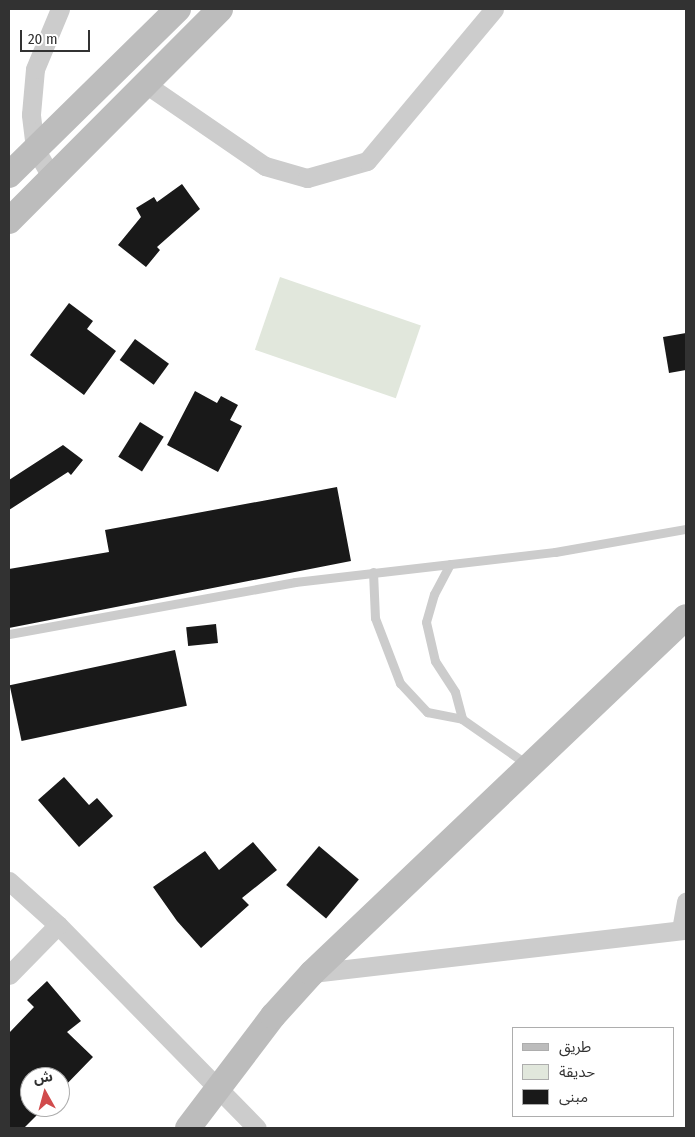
<!DOCTYPE html>
<html>
<head>
<meta charset="utf-8">
<style>
  body { margin:0 }
  #map { position:relative; width:695px; height:1137px; overflow:hidden; background:#fff; font-family:"Fira Sans Condensed","Noto Sans Arabic",sans-serif }
  div>[style] { position:absolute }
  .green>* { inset:0; background:#e1e7dc; transform-origin:0 0 }
  .building>* { inset:0; background:#191919; transform-origin:0 0 }
  .lane>* { height:9px; margin:-4.5px; padding:0 4.5px; transform-origin:4.5px; border-radius:4.5px; background:#ccc }
  .street>* { height:19px; margin:-9.5px; padding:0 9.5px; transform-origin:9.5px; border-radius:9.5px; background:#ccc }
  .secondary>* { height:26px; margin:-13px; padding:0 13px; transform-origin:13px; border-radius:13px; background:#bcbcbc }
  span { translate:-50% -50%; white-space:nowrap; text-align:center; line-height:1.15; -webkit-text-stroke:5px #fff; paint-order:stroke }
  .frame { position:absolute; inset:0; border:10px solid #323232; pointer-events:none }
  .legend { position:absolute; left:512px; top:1027px; width:162px; height:90px; box-sizing:border-box; background:#fff; border:1px solid #adadad; margin:0; padding:6px 9px; list-style:none; font-size:15px; color:#323232 }
  .legend li { display:flex; align-items:center; gap:10px; height:25px }
  .legend b { width:25px; border:1px solid #adadad }
  .north { position:absolute; left:20px; top:1067px; width:50px; height:50px; box-sizing:border-box; background:#fff; border:1px solid #adadad; border-radius:50%; rotate:353deg; font-size:14px; font-weight:700; line-height:20px; text-align:center; color:#323232 }
  .north::after { content:''; display:block; margin:auto; width:18px; height:22px; background:#d14b4c; clip-path:polygon(50% 0,100% 100%,50% 72%,0 100%) }
  .scale { position:absolute; left:20px; top:30px; width:70px; height:22px; box-sizing:border-box; border:2px solid #323232; border-top:0; padding-left:6px; font-size:15px; line-height:18px; white-space:nowrap; color:#323232; -webkit-text-stroke:4px #fff; paint-order:stroke }
</style>
</head>
<body>
<div id="map">
  <div class="green">
    <div style="left:280px;top:277px;width:149px;height:77px;rotate:19deg"></div>
  </div>
  <div class="building">
    <div style="clip-path:polygon(182px 184px,200px 209px,157px 247px,160px 250px,146px 267px,118px 245px,141px 217px,136px 208px,154px 197px,157px 202px)"></div>
    <div style="clip-path:polygon(69px 303px,93px 321px,87px 329px,116px 351px,84px 395px,30px 355px)"></div>
    <div style="clip-path:polygon(686px 333px,686px 370px,669px 373px,663px 337px)"></div>
    <div style="left:135px;top:339px;width:42px;height:26px;rotate:36deg"></div>
    <div style="clip-path:polygon(195px 391px,217px 403px,221px 396px,238px 405px,230px 420px,242px 426px,218px 472px,167px 445px)"></div>
    <div style="left:140px;top:422px;width:28px;height:41px;rotate:32deg"></div>
    <div style="clip-path:polygon(63px 445px,83px 460px,71px 475px,68px 472px,9px 510px,9px 480px)"></div>
    <div style="clip-path:polygon(337px 487px,351px 561px,9px 628px,9px 569px,109px 552px,105px 530px)"></div>
    <div style="left:216px;top:624px;width:19px;height:30px;rotate:84deg"></div>
    <div style="left:175px;top:650px;width:57px;height:169px;rotate:78deg"></div>
    <div style="clip-path:polygon(64px 777px,89px 805px,97px 798px,113px 816px,79px 847px,38px 800px)"></div>
    <div style="clip-path:polygon(253px 842px,277px 870px,242px 898px,249px 905px,201px 948px,177px 921px,153px 887px,205px 851px,219px 870px)"></div>
    <div style="left:319px;top:846px;width:52px;height:51px;rotate:40deg"></div>
    <div style="clip-path:polygon(47px 981px,81px 1021px,67px 1032px,93px 1057px,60px 1091px,60px 1077px,30px 1077px,30px 1107px,45px 1107px,24px 1128px,9px 1128px,9px 1033px,34px 1007px,27px 1000px)"></div>
  </div>
  <div class="lane">
    <div style="left:450px;top:564px;width:34px;rotate:118deg"></div>
    <div style="left:434px;top:594px;width:29px;rotate:106deg"></div>
    <div style="left:426px;top:622px;width:40px;rotate:77deg"></div>
    <div style="left:435px;top:661px;width:37px;rotate:57deg"></div>
    <div style="left:455px;top:692px;width:28px;rotate:75deg"></div>
    <div style="left:373px;top:572px;width:46px;rotate:87.5deg"></div>
    <div style="left:375px;top:618px;width:70px;rotate:69deg"></div>
    <div style="left:400px;top:683px;width:40px;rotate:47deg"></div>
    <div style="left:427px;top:712px;width:36px;rotate:11deg"></div>
    <div style="left:462px;top:719px;width:80px;rotate:34.9deg"></div>
    <div style="left:9px;top:634px;width:291px;rotate:-10.3deg"></div>
    <div style="left:295px;top:582px;width:262px;rotate:-6.6deg"></div>
    <div style="left:555px;top:552px;width:133px;rotate:-10deg"></div>
  </div>
  <div class="street">
    <div style="left:147px;top:85px;width:143px;rotate:34.5deg"></div>
    <div style="left:265px;top:166px;width:44px;rotate:15.9deg"></div>
    <div style="left:307px;top:178px;width:62px;rotate:-15.8deg"></div>
    <div style="left:367px;top:161px;width:198px;rotate:-50.1deg"></div>
    <div style="left:52px;top:178px;width:34px;rotate:-120deg"></div>
    <div style="left:35px;top:148px;width:34px;rotate:-97deg"></div>
    <div style="left:31px;top:114px;width:45px;rotate:-84.9deg"></div>
    <div style="left:35px;top:69px;width:65px;rotate:-67.4deg"></div>
    <div style="left:9px;top:881px;width:66px;rotate:41.9deg"></div>
    <div style="left:58px;top:925px;width:284px;rotate:45.6deg"></div>
    <div style="left:681px;top:930px;width:29px;rotate:-80deg"></div>
    <div style="left:312px;top:973px;width:376px;rotate:-6.6deg"></div>
    <div style="left:9px;top:975px;width:70px;rotate:-45.6deg"></div>
  </div>
  <div class="secondary">
    <div style="left:9px;top:175px;width:237px;rotate:-44.5deg"></div>
    <div style="left:9px;top:221px;width:299px;rotate:-45.1deg"></div>
    <div style="left:188px;top:1128px;width:141px;rotate:-52.8deg"></div>
    <div style="left:273px;top:1016px;width:58px;rotate:-47.8deg"></div>
    <div style="left:312px;top:973px;width:516px;rotate:-43.59deg"></div>
  </div>
  <div class="frame"></div>
  <ul class="legend">
  <li><b style="height:6px;background:#bcbcbc"></b>طريق</li>
  <li><b style="height:14px;background:#e1e7dc"></b>حديقة</li>
  <li><b style="height:14px;background:#191919"></b>مبنى</li>
  </ul>
  <div class="north">ش</div>
  <div class="scale">20 m</div>
</div>
</body>
</html>
